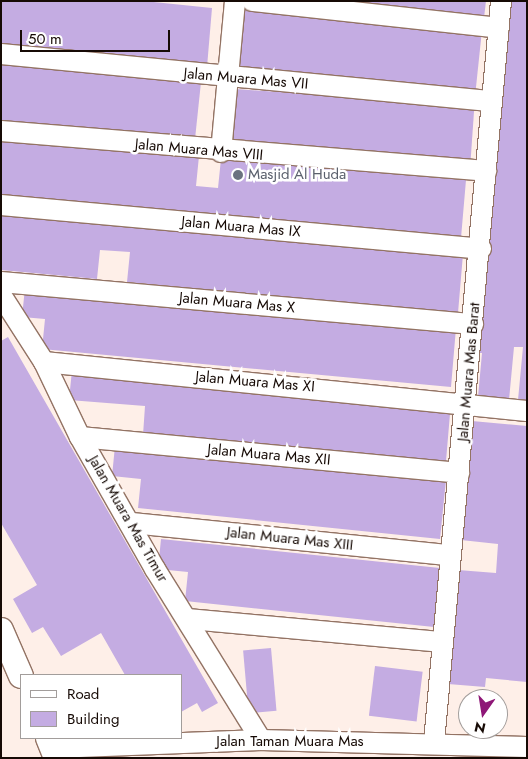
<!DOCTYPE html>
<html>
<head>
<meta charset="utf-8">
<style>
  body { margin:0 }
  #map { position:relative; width:528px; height:759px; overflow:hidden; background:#feefe8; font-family:Jost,sans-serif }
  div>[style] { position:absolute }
  .building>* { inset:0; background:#c4ace2; transform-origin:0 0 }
  .roads { filter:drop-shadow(1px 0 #937364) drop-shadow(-1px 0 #937364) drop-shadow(0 1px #937364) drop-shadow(0 -1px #937364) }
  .minor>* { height:20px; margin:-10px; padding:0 10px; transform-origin:10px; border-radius:10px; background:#fff }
  .tertiary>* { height:24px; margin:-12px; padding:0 12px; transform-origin:12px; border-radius:12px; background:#fff }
  .dots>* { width:14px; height:14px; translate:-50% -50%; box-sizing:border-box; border:2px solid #fff; border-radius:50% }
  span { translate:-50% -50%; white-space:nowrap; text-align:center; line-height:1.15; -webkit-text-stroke:5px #fff; paint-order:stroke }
  .street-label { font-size:15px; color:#160a05 }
  .worship-label { font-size:15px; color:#5b616d }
  .left { translate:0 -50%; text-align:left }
  .frame { position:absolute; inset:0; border:2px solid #160a05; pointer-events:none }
  .legend { position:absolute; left:20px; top:674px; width:162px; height:65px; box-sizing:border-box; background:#fff; border:1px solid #a29d9b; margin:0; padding:6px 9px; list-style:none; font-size:15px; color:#160a05 }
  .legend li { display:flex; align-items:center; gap:10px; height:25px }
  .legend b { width:25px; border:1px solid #a29d9b }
  .north { position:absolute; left:458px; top:689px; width:50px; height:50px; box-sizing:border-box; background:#fff; border:1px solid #a29d9b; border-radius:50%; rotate:193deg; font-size:14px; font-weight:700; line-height:20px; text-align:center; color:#160a05 }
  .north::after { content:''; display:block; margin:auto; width:18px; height:22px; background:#8e1777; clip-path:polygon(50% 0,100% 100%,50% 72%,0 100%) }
  .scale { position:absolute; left:20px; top:30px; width:150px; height:22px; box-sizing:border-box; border:2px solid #160a05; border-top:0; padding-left:6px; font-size:15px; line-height:18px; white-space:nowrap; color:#160a05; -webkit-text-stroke:4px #fff; paint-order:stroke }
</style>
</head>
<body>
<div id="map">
  <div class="building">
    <div style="clip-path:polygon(1px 1px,144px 1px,212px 8px,207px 67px,1px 47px)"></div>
    <div style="clip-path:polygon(322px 1px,486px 1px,484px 18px)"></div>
    <div style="clip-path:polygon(508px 1px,527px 1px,527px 401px,518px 400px,523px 347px,514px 347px,509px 400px,478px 397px,482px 353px,476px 353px)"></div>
    <div style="left:244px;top:8px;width:239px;height:59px;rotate:6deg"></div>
    <div style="left:1px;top:62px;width:201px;height:60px;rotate:6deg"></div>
    <div style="left:235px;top:89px;width:240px;height:58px;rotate:4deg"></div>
    <div style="clip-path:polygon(1px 139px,199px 156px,196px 186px,218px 188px,221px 159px,466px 180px,461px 238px,1px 198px)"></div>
    <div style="clip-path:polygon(1px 211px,463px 254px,458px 313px,127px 282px,130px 252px,100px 250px,97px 279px,1px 270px)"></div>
    <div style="clip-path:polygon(25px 288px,456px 328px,451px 387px,42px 349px,45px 319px,22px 317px)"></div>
    <div style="clip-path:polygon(8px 337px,218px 703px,202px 712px,197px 703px,181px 712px,181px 675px,125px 675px,101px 633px,61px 656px,43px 627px,32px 633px,13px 599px,37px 585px,1px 523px,1px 341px)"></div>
    <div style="clip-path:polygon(72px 370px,451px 402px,446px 461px,143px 435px,145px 406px,69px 400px)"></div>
    <div style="clip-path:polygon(472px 421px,527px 426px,527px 682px,486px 678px,485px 687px,448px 684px,458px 570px,496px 573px,498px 544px,461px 540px)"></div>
    <div style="clip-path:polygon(115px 446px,446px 480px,440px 539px,138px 508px,141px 479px,112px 476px)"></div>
    <div style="clip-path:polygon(161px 539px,440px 568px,434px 627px,185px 601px,188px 572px,158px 569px)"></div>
    <div style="left:271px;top:648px;width:63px;height:28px;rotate:85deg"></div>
    <div style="left:375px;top:666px;width:48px;height:50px;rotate:7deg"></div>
  </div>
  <div class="roads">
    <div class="minor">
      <div style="left:252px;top:1px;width:248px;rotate:6.2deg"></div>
      <div style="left:1px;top:54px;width:493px;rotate:5.5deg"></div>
      <div style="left:1px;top:131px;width:487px;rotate:4.7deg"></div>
      <div style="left:221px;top:152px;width:152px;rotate:-84.7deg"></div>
      <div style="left:1px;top:205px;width:482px;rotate:5.2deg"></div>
      <div style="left:1px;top:282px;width:474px;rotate:5.1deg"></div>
      <div style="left:1px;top:295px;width:80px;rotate:57.3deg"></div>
      <div style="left:44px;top:362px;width:83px;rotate:64.4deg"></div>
      <div style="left:80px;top:437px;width:152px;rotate:60.4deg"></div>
      <div style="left:155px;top:569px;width:201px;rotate:58.2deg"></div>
      <div style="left:44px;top:362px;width:485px;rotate:5.8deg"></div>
      <div style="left:80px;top:437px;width:381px;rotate:5.4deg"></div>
      <div style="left:132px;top:523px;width:319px;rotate:5.8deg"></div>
      <div style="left:189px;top:619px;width:253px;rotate:5.2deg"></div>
      <div style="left:434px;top:742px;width:744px;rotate:-84.83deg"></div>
      <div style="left:53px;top:748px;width:208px;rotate:-2.2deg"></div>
      <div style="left:261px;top:740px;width:266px;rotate:1.5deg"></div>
    </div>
    <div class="tertiary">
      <div style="left:1px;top:630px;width:50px;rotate:66.5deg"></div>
      <div style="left:48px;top:738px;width:22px;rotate:68deg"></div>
    </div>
  </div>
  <div class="dots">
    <div style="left:238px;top:175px;background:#6b7280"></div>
  </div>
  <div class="street-label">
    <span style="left:246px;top:79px;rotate:5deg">Jalan Muara Mas VII</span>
    <span style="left:199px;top:150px;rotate:5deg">Jalan Muara Mas VIII</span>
    <span style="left:241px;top:227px;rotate:5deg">Jalan Muara Mas IX</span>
    <span style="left:237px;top:303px;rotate:5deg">Jalan Muara Mas X</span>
    <span style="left:469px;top:372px;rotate:-85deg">Jalan Muara Mas Barat</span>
    <span style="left:255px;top:382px;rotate:5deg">Jalan Muara Mas XI</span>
    <span style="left:269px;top:455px;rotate:5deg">Jalan Muara Mas XII</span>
    <span style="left:128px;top:519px;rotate:60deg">Jalan Muara Mas Timur</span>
    <span style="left:290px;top:539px;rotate:6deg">Jalan Muara Mas XIII</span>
    <span style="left:290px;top:742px">Jalan Taman Muara Mas</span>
  </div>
  <div class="worship-label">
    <span class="left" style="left:248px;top:175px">Masjid Al Huda</span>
  </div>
  <div class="frame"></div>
  <ul class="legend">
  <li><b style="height:6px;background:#fff"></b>Road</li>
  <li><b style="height:14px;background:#c4ace2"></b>Building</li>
  </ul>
  <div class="north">N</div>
  <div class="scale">50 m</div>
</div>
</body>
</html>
